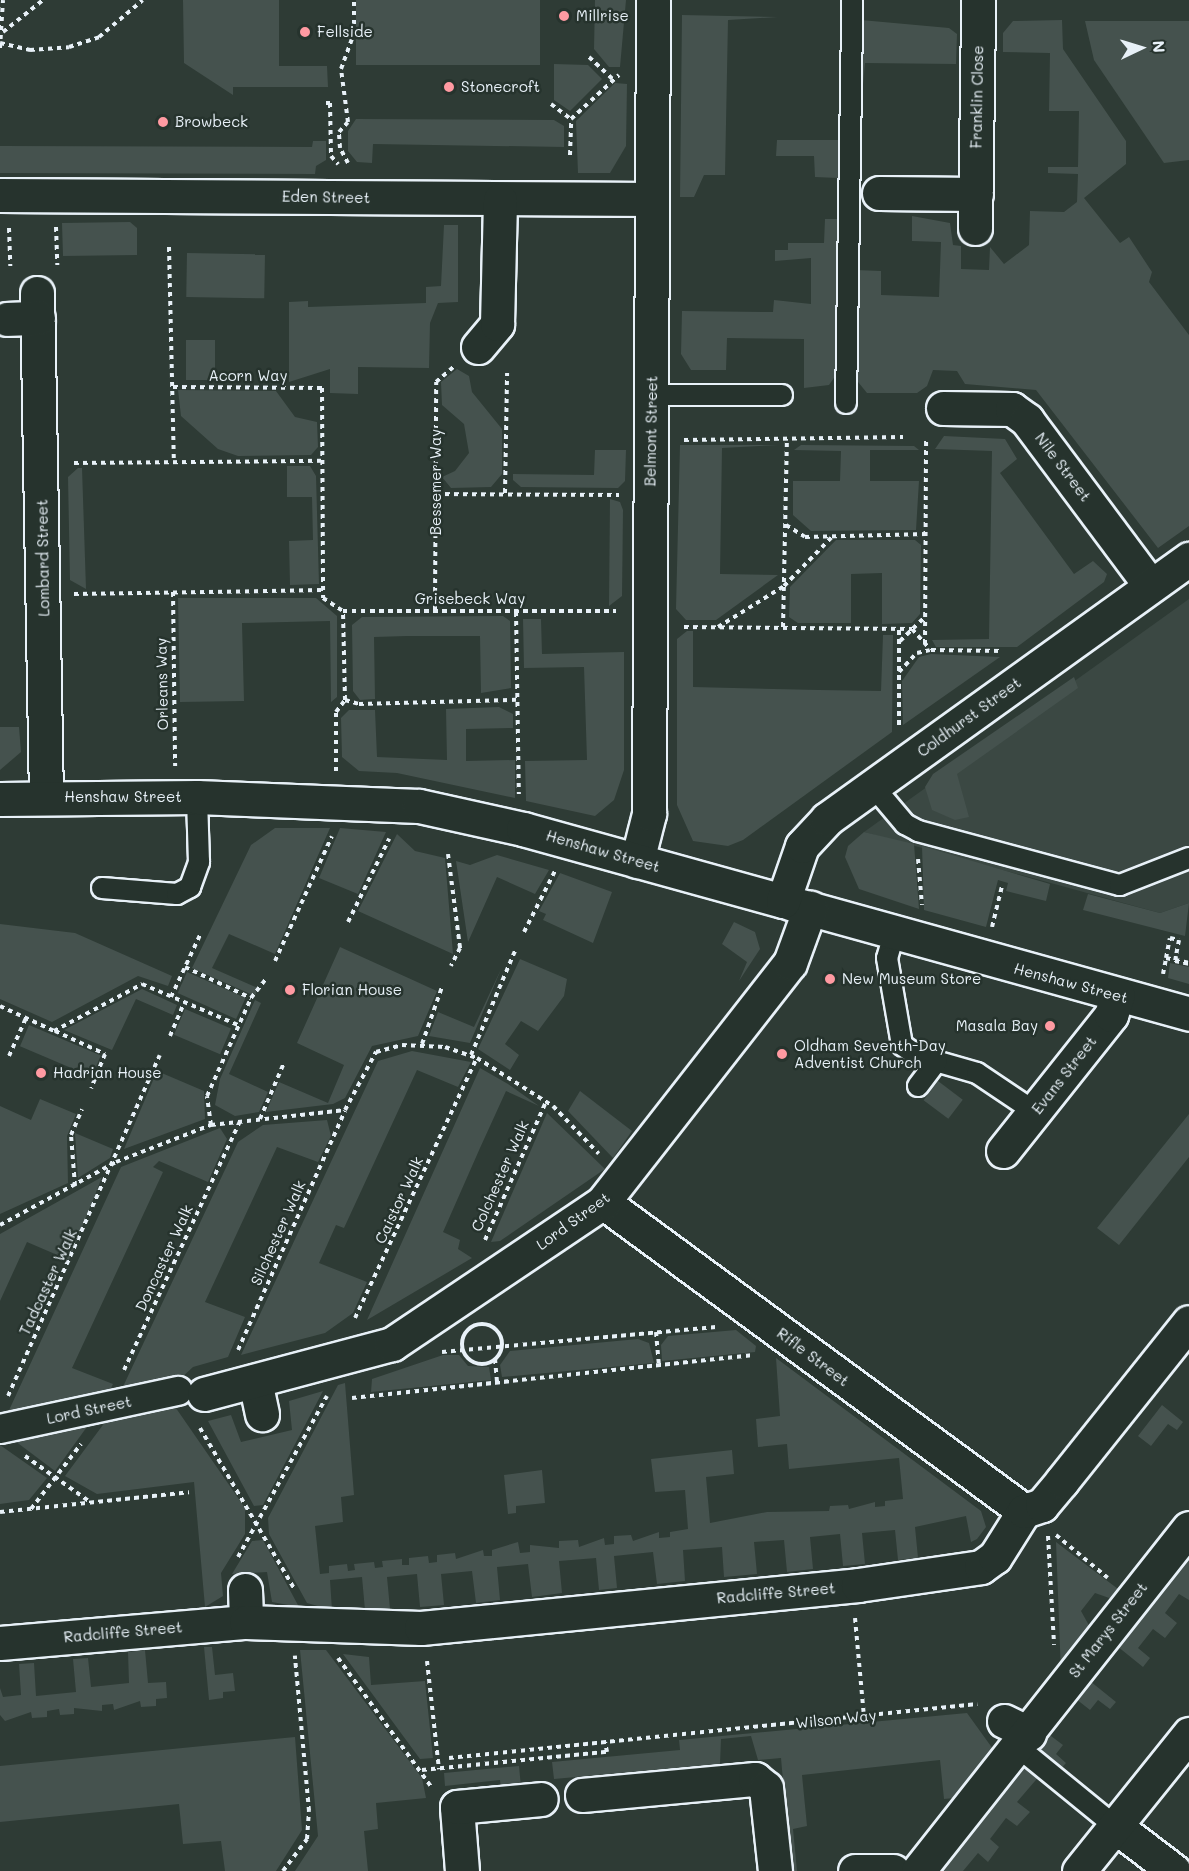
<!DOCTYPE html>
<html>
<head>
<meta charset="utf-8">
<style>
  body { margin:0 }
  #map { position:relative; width:1189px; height:1871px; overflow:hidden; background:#2e3b35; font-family:Mali,sans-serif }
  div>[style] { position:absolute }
  .built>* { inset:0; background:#3b4843 }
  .green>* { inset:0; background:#45524e; transform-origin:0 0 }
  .path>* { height:4px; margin-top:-2px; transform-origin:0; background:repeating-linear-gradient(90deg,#e8f1f8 0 4.5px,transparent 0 9px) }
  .path>.ring { margin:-2px; padding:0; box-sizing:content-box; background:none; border:4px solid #e8f1f8; border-radius:50% }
  .roads { filter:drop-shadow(2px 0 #e8f1f8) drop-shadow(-2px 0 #e8f1f8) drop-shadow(0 2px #e8f1f8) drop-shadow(0 -2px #e8f1f8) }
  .service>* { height:20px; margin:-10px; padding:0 10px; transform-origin:10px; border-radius:10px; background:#26332d }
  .pedestrian>* { height:28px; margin:-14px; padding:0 14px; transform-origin:14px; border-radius:14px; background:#26332d }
  .minor>* { height:33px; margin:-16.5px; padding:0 16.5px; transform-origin:16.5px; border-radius:16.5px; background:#26332d }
  .tertiary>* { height:33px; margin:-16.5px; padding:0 16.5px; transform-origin:16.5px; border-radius:16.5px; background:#26332d }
  .path-bridge>* { height:4px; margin-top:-2px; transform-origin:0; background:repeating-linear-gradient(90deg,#e8f1f8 0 4.5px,transparent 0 9px) }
  .dots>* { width:16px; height:16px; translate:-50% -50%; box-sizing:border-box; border:3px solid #26332d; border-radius:50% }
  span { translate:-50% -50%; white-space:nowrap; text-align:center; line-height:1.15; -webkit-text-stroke:5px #26332d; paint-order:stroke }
  .poi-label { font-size:15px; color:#e8f1f8 }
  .left { translate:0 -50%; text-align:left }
  .right { translate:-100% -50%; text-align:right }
  .street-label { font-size:15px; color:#e8f1f8 }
  .north { position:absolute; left:1111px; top:18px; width:60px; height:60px; -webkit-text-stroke:4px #26332d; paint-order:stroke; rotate:86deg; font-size:16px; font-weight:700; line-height:24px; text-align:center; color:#e8f1f8 }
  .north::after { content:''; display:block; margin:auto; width:21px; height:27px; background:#e8f1f8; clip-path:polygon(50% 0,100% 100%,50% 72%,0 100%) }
</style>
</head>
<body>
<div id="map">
  <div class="built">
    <div style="clip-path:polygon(1189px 599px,1189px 903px,1160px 913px,864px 832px)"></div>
  </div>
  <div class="green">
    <div style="clip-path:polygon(183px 0,279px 0,279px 66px,327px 66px,328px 87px,233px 87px,233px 95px,184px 63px)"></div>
    <div style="left:356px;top:0;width:184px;height:65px"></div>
    <div style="clip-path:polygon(595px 0,626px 0,620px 67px,609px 67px,594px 49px)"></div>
    <div style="clip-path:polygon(682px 15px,778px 17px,728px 20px,725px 175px,704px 175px,694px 197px,680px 197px)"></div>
    <div style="clip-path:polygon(861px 20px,949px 28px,957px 34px,956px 64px,865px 63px,860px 117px)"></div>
    <div style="clip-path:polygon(1062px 20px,1063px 49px,1126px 141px,1126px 164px,1084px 198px,1120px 243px,1129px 237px,1152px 272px,1149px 282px,1189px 335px,1189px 526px,1158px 548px,1036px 390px,965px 384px,957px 371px,933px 370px,927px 386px,917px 393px,867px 393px,854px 377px,856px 270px,881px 271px,881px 295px,939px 297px,941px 242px,912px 241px,912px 216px,950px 223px,953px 245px,961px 246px,961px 269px,989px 270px,990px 247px,1004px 264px,1029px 245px,1030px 211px,1064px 212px,1077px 202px,1078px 174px,1048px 173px,1048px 167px,1078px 167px,1079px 111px,1049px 111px,1050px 53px,1003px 52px,1003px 33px,1013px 21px)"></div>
    <div style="clip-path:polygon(1085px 21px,1189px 21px,1189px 160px,1164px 163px,1094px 60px)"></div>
    <div style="clip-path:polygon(554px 64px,588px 65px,602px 79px,570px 111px,554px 100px)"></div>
    <div style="clip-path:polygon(615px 83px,627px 84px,626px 146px,610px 173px,578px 173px,576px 121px)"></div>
    <div style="clip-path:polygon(356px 119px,554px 120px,564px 126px,564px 147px,373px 144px,372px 163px,357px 162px,348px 151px,348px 131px)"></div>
    <div style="clip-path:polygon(777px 140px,839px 140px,838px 178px,815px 177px,814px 156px,776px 156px)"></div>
    <div style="clip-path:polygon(313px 141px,326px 141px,326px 160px,316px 166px,315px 174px,0 173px,0 146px,312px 147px)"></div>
    <div style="clip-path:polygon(825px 219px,838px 219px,836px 375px,829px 385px,804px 388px,804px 339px,727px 338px,726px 370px,691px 370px,681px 354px,682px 311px,773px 312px,774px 300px,811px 304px,811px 258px,775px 261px,775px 250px,788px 250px,788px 243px,824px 243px)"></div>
    <div style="clip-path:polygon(130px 222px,137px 228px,137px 255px,63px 256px,62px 223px)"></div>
    <div style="clip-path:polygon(444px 225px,458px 225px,458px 302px,438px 303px,430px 323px,429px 368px,358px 367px,358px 394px,330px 393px,330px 369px,289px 382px,289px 302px,308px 301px,308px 307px,426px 303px,426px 287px,441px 286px)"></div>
    <div style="left:187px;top:253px;width:78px;height:44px;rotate:1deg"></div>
    <div style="left:186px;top:340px;width:29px;height:40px"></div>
    <div style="clip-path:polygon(457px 369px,469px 376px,472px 392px,502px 429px,502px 474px,491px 487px,451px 488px,442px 477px,455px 471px,469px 453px,464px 424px,442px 405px,441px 382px)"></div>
    <div style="clip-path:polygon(178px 390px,276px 391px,295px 417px,317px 422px,318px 447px,311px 455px,238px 456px,218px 449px,181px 416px)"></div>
    <div style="clip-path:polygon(944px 436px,1005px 439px,1017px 459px,1000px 473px,1074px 574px,1093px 561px,1107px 574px,1104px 582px,1017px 647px,936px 647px,932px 640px,989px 639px,992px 451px,935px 449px)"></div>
    <div style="clip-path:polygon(680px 445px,778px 445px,722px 448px,720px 574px,778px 575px,716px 620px,686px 620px,676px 609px)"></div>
    <div style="clip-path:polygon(801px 445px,914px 446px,919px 450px,870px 450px,870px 481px,919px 481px,916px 530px,811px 531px,793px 515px,793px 481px,840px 481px,841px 451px,794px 450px)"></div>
    <div style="clip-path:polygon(595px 450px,626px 450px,625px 481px,618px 488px,521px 487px,513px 480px,513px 474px,594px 475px)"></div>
    <div style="clip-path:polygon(287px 466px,310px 466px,316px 476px,319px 584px,290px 585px,289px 541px,313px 540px,312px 497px,287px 497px)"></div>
    <div style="clip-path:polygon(78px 468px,82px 468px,86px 589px,70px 580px,68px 477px)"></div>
    <div style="clip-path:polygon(610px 499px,620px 502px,623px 510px,622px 596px,609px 606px)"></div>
    <div style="clip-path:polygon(836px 540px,915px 540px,921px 545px,920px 614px,912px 623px,882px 624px,882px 573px,851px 574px,851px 623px,798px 623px,789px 617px,790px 587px)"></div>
    <div style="clip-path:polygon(178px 598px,316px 598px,337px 616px,337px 697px,331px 702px,330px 621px,242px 623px,244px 701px,180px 702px)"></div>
    <div style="clip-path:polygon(503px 616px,510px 621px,511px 688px,481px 693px,480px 636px,407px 636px,374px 637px,375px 699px,360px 700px,353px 691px,352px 625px,362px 617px)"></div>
    <div style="clip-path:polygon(523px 619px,541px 619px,542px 654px,624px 652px,624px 770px,614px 800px,595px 816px,526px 801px,525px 761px,587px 760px,584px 667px,524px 668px)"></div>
    <div style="clip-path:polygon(687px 631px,693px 631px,693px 687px,819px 690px,881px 691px,883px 635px,893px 635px,892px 732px,743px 840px,728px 846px,693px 841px,677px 805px,677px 639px)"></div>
    <div style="clip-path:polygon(931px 654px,1000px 657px,903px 725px,902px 681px,919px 657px)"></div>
    <div style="clip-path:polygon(1074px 677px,1078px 688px,957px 774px,969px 817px,955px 820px,932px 810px,925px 787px,933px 774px)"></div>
    <div style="clip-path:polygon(499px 707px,513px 714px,513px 728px,466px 729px,466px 761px,515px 760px,515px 798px,397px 773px,359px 771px,342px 757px,341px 718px,349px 710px,375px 710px,377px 757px,447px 760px,446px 709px)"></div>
    <div style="clip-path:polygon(0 727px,19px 727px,21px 752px,0 770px)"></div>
    <div style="clip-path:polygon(275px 828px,330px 828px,275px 954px,229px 934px,212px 968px,258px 988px,255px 996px,192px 968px,251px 845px)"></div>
    <div style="clip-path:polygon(340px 828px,386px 832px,358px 894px,319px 878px)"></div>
    <div style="clip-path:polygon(864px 832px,914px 844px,919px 909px,859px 889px,845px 857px,848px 846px)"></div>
    <div style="clip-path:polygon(397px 834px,415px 851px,445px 858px,453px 954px,358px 911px)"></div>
    <div style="clip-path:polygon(922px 846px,1050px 884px,1046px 901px,1006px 891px,1008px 883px,998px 880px,986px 927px,924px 910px)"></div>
    <div style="clip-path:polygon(497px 855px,549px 870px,535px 894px,497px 877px,468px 942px,456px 861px,470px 865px)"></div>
    <div style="clip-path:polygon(560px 873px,612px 892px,593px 943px,543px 920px,546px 914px,539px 911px)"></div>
    <div style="clip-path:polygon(1088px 894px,1160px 913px,1189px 903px,1185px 936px,1083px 910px)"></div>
    <div style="clip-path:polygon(734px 922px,755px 932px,760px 949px,739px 981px,747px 962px,722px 944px)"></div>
    <div style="clip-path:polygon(0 924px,75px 933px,172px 976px,168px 986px,138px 976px,52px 1022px,0 999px)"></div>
    <div style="clip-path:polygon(340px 947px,437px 991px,418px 1036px,372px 1046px,345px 1098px,333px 1104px,266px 1112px,279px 1082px,328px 1103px,344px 1065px,297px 1043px)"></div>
    <div style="clip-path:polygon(520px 959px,567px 979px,564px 996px,538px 1031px,521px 1021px,505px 1044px,519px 1055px,510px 1070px,478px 1049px)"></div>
    <div style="clip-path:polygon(1170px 963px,1189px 967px,1189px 984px,1168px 978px)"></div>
    <div style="clip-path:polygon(502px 967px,470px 1043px,429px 1036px,438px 1012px,474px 1027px)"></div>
    <div style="left:187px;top:972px;width:64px;height:23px;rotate:24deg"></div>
    <div style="clip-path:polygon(142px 989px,177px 1005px,173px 1015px,136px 999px,112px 1050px,64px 1030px)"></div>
    <div style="clip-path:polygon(255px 1000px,261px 1003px,229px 1074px,268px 1092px,259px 1112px,235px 1116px,215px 1105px,220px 1079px)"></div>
    <div style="left:185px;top:1009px;width:50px;height:28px;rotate:23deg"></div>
    <div style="left:29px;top:1025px;width:78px;height:23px;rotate:23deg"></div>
    <div style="clip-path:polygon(412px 1051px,471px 1062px,458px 1087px,417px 1070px,344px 1228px,336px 1225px,319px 1263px,367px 1282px,353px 1313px,325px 1333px,241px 1355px,378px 1061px)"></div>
    <div style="clip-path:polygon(480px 1068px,508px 1084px,539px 1106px,506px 1091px,480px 1148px,443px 1232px,460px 1240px,458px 1249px,472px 1258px,367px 1320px)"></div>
    <div style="clip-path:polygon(157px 1071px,204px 1091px,205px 1119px,124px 1149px)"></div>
    <div style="left:938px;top:1081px;width:31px;height:24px;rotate:37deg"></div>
    <div style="clip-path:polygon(580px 1091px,632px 1131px,613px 1158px,568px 1111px)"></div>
    <div style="clip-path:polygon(40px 1099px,76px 1114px,67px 1136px,68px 1183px,0 1214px,0 1106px,31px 1120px)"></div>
    <div style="clip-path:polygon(547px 1113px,605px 1169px,500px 1241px,491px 1242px)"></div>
    <div style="clip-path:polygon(1189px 1114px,1189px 1157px,1119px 1245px,1097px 1228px)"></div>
    <div style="clip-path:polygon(327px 1120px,331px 1136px,318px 1162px,277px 1147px,205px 1302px,245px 1317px,228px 1357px,193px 1367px,178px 1381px,120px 1393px,238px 1142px,263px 1125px)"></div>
    <div style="clip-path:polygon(220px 1128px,227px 1139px,208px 1182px,159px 1161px,153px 1167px,163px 1172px,72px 1368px,113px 1384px,106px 1398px,5px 1419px,121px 1167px)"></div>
    <div style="clip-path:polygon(75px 1133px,113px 1149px,110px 1158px,78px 1178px)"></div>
    <div style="clip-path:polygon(102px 1177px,69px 1260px,27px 1242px,0 1301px,0 1234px)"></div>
    <div style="clip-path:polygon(736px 1330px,756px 1346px,755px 1352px,662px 1361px,661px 1345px,668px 1336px)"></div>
    <div style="clip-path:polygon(638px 1339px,649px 1343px,654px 1363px,502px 1377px,500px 1365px,510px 1351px)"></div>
    <div style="clip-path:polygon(443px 1355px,459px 1355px,468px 1366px,489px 1367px,491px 1380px,371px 1392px,372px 1379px)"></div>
    <div style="clip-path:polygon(776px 1358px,981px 1511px,986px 1527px,977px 1539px,971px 1542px,966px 1516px,915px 1527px,918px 1558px,898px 1560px,895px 1530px,862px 1533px,865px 1564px,843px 1566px,840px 1534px,810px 1537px,813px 1569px,787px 1572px,784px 1540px,754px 1542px,757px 1574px,724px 1577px,722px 1547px,683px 1550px,685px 1581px,657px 1584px,653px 1552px,614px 1556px,617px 1588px,599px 1590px,596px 1558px,559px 1561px,562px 1593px,532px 1597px,528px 1564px,497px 1567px,500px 1600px,476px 1603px,472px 1571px,441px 1574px,444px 1605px,420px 1607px,417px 1574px,387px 1577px,390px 1609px,365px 1610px,362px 1577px,330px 1580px,332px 1610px,307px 1603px,269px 1534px,268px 1518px,338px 1385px,345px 1383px,354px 1495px,341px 1497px,343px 1522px,315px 1526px,320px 1574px,329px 1573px,329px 1566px,347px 1564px,348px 1571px,355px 1570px,354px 1564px,374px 1562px,375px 1568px,383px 1567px,382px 1561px,402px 1559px,402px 1565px,409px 1565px,409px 1558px,428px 1556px,429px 1563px,437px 1562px,437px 1555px,455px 1553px,456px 1559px,483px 1550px,484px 1556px,492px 1556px,492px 1550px,518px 1542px,520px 1553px,530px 1552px,530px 1545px,559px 1548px,559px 1541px,578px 1540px,579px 1547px,604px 1538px,605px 1545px,614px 1544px,614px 1536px,631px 1535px,633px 1541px,659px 1532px,659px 1538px,670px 1537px,670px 1532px,688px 1529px,685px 1490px,655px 1492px,651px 1459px,732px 1450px,734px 1474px,706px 1477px,710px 1523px,767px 1512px,829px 1511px,830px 1506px,848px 1505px,849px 1509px,875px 1502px,875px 1507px,885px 1506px,885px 1501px,903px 1499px,899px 1458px,789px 1469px,787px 1444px,758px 1447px,756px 1419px,780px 1416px)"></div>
    <div style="clip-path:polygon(323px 1391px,263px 1505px,254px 1506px,208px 1421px,231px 1415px,241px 1442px,292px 1430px,289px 1401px)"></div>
    <div style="clip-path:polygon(169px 1398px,245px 1508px,245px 1534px,221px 1573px,223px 1596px,205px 1607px,194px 1482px,97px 1494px,65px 1476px,114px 1410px)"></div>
    <div style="clip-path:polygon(1162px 1405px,1183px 1422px,1177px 1430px,1168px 1424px,1151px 1446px,1138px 1436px)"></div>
    <div style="clip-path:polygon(97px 1413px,55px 1471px,7px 1435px)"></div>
    <div style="clip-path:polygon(0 1445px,47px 1478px,29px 1500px,0 1504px)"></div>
    <div style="clip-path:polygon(542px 1470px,545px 1503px,516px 1506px,516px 1513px,508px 1514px,504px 1475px)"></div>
    <div style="clip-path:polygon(263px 1540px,299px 1607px,272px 1602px,267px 1572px,232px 1574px,252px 1541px)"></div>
    <div style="clip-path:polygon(1056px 1542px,1122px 1592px,1112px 1599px,1095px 1593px,1081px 1611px,1091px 1629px,1061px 1674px)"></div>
    <div style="clip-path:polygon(1189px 1545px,1189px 1600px,1179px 1594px,1165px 1613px,1177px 1623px,1165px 1638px,1153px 1629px,1138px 1648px,1150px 1658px,1143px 1667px,1112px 1642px)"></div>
    <div style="clip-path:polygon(204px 1647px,212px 1647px,215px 1675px,233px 1673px,235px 1691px,223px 1692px,223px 1698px,209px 1700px)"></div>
    <div style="clip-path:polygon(145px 1650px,148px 1683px,166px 1682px,167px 1698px,156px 1699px,156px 1706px,141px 1707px,140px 1701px,114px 1710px,113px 1704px,102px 1705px,102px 1711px,74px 1708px,74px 1714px,60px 1715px,59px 1709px,47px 1711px,47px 1717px,32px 1718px,31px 1712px,5px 1721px,0 1715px,0 1688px,3px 1697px,21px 1695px,19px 1664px,34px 1663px,36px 1696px,76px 1692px,73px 1659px,88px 1658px,91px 1687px,129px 1683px,128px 1652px)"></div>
    <div style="clip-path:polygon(300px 1650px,326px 1650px,422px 1778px,426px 1798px,376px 1803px,378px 1829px,364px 1831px,368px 1871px,295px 1871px,318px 1836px)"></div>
    <div style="clip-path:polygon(343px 1654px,369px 1657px,371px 1685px,425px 1681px,433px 1758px,420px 1759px)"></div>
    <div style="clip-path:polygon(1085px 1677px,1116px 1702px,1110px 1709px,1098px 1700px,1090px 1710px,1071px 1695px)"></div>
    <div style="clip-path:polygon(967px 1713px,998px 1756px,964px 1797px,944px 1799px,940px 1760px,802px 1775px,807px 1826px,793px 1829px,797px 1871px,791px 1871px,781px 1758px,758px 1760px,751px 1736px,721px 1739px,720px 1764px,554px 1779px,552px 1762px,680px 1750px,679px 1740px)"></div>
    <div style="clip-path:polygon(1043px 1730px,1063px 1745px,1056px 1754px,1066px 1763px,1059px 1771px,1029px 1747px)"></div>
    <div style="clip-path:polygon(295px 1737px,302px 1830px,276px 1871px,225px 1871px,221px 1841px,183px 1844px,179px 1804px,0 1822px,0 1766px)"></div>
    <div style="clip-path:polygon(1021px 1756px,1041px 1774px,1017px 1802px,1030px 1812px,1017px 1826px,1006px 1818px,990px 1839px,999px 1847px,988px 1862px,978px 1853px,963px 1871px,930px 1871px)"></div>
    <div style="clip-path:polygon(519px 1766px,521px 1787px,501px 1789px,500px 1780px,445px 1786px,444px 1773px)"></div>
  </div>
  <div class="path">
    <div style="left:3px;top:32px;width:51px;rotate:-38.7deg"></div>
    <div style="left:0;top:43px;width:31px;rotate:13deg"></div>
    <div style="left:30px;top:50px;width:39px;rotate:-4deg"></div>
    <div style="left:69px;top:47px;width:32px;rotate:-18deg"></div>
    <div style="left:99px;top:37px;width:57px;rotate:-40.1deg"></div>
    <div style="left:0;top:48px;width:48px;rotate:-86.4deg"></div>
    <div style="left:589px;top:57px;width:34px;rotate:43deg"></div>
    <div style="left:326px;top:103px;width:4px"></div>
    <div style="left:330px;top:103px;width:53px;rotate:88.9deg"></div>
    <div style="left:331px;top:156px;width:11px;rotate:49deg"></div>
    <div style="left:551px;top:104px;width:25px;rotate:37deg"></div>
    <div style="left:570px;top:155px;width:36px;rotate:-88deg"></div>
    <div style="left:571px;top:119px;width:65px;rotate:-42.5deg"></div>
    <div style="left:348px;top:163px;width:17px;rotate:-118deg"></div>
    <div style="left:340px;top:148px;width:16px;rotate:-94deg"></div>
    <div style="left:339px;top:132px;width:13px;rotate:-48deg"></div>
    <div style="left:348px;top:122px;width:53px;rotate:-97.5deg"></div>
    <div style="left:341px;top:69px;width:38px;rotate:-70deg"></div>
    <div style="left:354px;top:33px;width:33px;rotate:-90deg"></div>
    <div style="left:56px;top:227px;width:38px;rotate:88deg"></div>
    <div style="left:9px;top:228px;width:38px;rotate:88deg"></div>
    <div style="left:169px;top:247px;width:214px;rotate:88.7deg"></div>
    <div style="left:173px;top:387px;width:149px;rotate:0.4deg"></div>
    <div style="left:322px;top:388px;width:210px;rotate:89.7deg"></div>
    <div style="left:323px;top:598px;width:24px;rotate:33deg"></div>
    <div style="left:343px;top:611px;width:273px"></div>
    <div style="left:684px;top:440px;width:219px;rotate:-0.8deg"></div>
    <div style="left:74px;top:463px;width:248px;rotate:-0.5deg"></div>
    <div style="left:505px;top:493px;width:120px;rotate:-89deg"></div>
    <div style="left:436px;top:494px;width:183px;rotate:0.3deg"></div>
    <div style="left:786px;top:525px;width:22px;rotate:32deg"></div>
    <div style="left:805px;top:537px;width:121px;rotate:-1.4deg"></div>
    <div style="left:173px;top:592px;width:174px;rotate:89.3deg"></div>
    <div style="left:74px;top:594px;width:248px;rotate:-0.9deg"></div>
    <div style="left:435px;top:610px;width:228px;rotate:-89.7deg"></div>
    <div style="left:436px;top:382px;width:23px;rotate:-41deg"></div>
    <div style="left:516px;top:612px;width:182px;rotate:89.1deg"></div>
    <div style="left:684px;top:627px;width:228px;rotate:0.5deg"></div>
    <div style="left:912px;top:629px;width:28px;rotate:48deg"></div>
    <div style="left:931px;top:650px;width:72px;rotate:0.8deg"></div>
    <div style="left:718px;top:627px;width:78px;rotate:-31.8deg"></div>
    <div style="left:784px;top:586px;width:69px;rotate:-45.6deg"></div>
    <div style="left:783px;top:627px;width:188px;rotate:-88.8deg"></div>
    <div style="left:900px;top:641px;width:35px;rotate:-44deg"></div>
    <div style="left:925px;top:644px;width:207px;rotate:-89.7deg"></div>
    <div style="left:899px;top:672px;width:26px;rotate:-47deg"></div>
    <div style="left:917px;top:653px;width:13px;rotate:-13deg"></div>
    <div style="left:345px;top:700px;width:15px;rotate:16deg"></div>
    <div style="left:359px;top:704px;width:158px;rotate:-1.5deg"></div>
    <div style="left:899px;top:725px;width:96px;rotate:-90deg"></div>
    <div style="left:336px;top:771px;width:59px;rotate:-90deg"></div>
    <div style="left:336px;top:712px;width:15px;rotate:-53deg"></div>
    <div style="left:345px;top:700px;width:89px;rotate:-91.3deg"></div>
    <div style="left:448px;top:854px;width:95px;rotate:82.7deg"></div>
    <div style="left:460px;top:948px;width:20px;rotate:117deg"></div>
    <div style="left:918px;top:859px;width:46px;rotate:85deg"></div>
    <div style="left:348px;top:922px;width:93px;rotate:-63.7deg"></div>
    <div style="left:992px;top:927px;width:42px;rotate:-76.3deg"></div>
    <div style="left:524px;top:932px;width:68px;rotate:-63.1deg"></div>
    <div style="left:1166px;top:958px;width:20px;rotate:-79deg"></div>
    <div style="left:1170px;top:938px;width:9px;rotate:13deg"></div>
    <div style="left:1179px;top:940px;width:16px;rotate:101deg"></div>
    <div style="left:275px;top:961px;width:137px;rotate:-65.5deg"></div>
    <div style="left:185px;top:967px;width:73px;rotate:25.2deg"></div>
    <div style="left:1163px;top:974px;width:16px;rotate:-79deg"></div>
    <div style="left:1166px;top:958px;width:24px;rotate:12deg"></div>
    <div style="left:171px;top:997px;width:71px;rotate:-64.9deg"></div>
    <div style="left:0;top:1006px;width:60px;rotate:24.8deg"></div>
    <div style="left:54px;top:1031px;width:100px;rotate:-28.1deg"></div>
    <div style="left:142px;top:984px;width:104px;rotate:23.1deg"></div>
    <div style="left:55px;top:1031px;width:55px;rotate:24.7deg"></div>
    <div style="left:105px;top:1054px;width:37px;rotate:112deg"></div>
    <div style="left:170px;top:1036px;width:36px;rotate:-67deg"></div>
    <div style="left:422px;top:1044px;width:60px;rotate:-70.7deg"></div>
    <div style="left:471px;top:1055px;width:113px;rotate:-67.1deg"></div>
    <div style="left:9px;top:1056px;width:42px;rotate:-65.9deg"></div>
    <div style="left:260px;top:1119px;width:59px;rotate:-66.9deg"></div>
    <div style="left:211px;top:1125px;width:29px;rotate:-98deg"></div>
    <div style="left:207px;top:1096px;width:107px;rotate:-65.8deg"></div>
    <div style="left:251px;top:998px;width:23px;rotate:-52deg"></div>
    <div style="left:75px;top:1186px;width:51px;rotate:-94.5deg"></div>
    <div style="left:71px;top:1135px;width:28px;rotate:-67deg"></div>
    <div style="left:0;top:1225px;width:132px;rotate:-28.5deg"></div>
    <div style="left:116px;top:1162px;width:102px;rotate:-21.3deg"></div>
    <div style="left:211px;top:1125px;width:135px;rotate:-6.4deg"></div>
    <div style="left:345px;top:1110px;width:66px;rotate:-61.9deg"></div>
    <div style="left:376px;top:1052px;width:27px;rotate:-15deg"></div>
    <div style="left:402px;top:1045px;width:43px;rotate:2.7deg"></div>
    <div style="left:445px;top:1047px;width:34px;rotate:19deg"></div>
    <div style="left:477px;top:1058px;width:90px;rotate:32.3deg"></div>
    <div style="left:553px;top:1106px;width:66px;rotate:46.2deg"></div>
    <div style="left:485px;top:1240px;width:151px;rotate:-66.2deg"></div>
    <div style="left:355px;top:1318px;width:287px;rotate:-64.9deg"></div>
    <div class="ring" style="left:462px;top:1324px;width:36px;height:36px"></div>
    <div style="left:656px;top:1332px;width:34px;rotate:85deg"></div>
    <div style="left:238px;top:1350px;width:262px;rotate:-65.9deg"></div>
    <div style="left:442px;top:1352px;width:275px;rotate:-5.2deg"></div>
    <div style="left:495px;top:1359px;width:24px;rotate:85deg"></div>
    <div style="left:124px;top:1370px;width:275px;rotate:-65deg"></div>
    <div style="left:8px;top:1396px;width:373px;rotate:-66deg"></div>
    <div style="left:352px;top:1398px;width:404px;rotate:-6.1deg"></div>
    <div style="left:200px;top:1428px;width:188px;rotate:59.6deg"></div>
    <div style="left:25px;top:1456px;width:80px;rotate:35.3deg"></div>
    <div style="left:31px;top:1509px;width:82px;rotate:-52.4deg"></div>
    <div style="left:0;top:1512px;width:190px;rotate:-6deg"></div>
    <div style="left:1056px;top:1535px;width:67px;rotate:39.6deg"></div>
    <div style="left:1048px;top:1536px;width:109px;rotate:86.8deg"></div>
    <div style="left:238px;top:1557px;width:184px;rotate:-61.1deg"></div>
    <div style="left:855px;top:1618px;width:98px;rotate:84.8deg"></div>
    <div style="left:338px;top:1658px;width:160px;rotate:54.1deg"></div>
    <div style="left:427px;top:1661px;width:109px;rotate:83.7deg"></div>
    <div style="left:449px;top:1758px;width:531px;rotate:-5.84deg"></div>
    <div style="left:422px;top:1770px;width:186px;rotate:-5.6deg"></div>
    <div style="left:607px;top:1752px;width:10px;rotate:-101deg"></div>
    <div style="left:283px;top:1871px;width:40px;rotate:-53deg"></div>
    <div style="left:307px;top:1839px;width:28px;rotate:-86deg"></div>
    <div style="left:309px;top:1811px;width:156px;rotate:-95.2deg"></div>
  </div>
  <div class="roads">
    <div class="service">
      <div style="left:652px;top:395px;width:130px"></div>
      <div style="left:846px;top:403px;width:403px;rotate:-89.1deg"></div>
      <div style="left:873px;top:786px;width:50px;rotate:49.9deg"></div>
      <div style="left:905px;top:824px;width:15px;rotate:28deg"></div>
      <div style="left:918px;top:831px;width:209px;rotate:15deg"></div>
      <div style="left:1120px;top:885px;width:74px;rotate:-21.4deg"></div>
      <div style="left:102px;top:888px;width:75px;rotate:4.6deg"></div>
      <div style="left:177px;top:894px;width:15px;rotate:-28deg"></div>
      <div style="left:190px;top:887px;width:27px;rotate:-70deg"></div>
      <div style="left:199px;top:862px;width:65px;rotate:-91.8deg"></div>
      <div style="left:894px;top:934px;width:25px;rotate:106deg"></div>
      <div style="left:887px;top:958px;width:88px;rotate:80.2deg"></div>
      <div style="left:902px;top:1045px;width:19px;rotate:35deg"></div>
      <div style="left:918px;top:1056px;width:61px;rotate:16.1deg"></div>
      <div style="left:977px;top:1073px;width:70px;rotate:33.9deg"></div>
      <div style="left:918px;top:1086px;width:31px;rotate:-53deg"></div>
      <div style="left:1018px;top:1747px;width:125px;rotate:39.2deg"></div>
    </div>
    <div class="pedestrian">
      <div style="left:0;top:1429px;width:182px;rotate:-12.1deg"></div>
    </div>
    <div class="minor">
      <div style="left:879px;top:193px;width:97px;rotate:0.6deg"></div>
      <div style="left:0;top:195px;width:652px;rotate:0.35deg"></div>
      <div style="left:975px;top:228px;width:228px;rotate:-89.2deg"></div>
      <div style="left:37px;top:293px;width:505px;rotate:88.98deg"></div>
      <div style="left:7px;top:319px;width:31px;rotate:-2deg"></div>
      <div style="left:478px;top:347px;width:30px;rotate:-50deg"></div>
      <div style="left:497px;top:324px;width:124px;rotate:-88.6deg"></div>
      <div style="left:943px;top:408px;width:69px;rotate:0.8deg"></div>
      <div style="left:1012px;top:409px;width:19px;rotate:36deg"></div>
      <div style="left:1027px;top:420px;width:206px;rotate:53.3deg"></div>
      <div style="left:637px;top:861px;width:49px;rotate:-75.7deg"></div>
      <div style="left:649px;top:814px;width:814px;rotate:-89.72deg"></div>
      <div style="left:790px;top:903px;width:414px;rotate:15.5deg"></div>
      <div style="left:1003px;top:1151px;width:174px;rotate:-51.5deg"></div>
      <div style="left:1111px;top:1015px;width:21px;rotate:-71deg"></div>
      <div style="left:603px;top:1202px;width:522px;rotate:36.28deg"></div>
      <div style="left:255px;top:1381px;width:34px;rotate:78deg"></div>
      <div style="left:204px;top:1394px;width:195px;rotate:-14.9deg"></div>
      <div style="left:392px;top:1344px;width:254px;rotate:-33.9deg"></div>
      <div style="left:603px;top:1202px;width:303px;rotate:-52deg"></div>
      <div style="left:790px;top:963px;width:59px;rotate:-70deg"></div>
      <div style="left:245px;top:1590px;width:32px;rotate:88deg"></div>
      <div style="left:0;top:1643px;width:247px;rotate:-4.9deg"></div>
      <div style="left:246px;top:1622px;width:175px;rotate:2deg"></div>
      <div style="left:421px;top:1628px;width:439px;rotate:-5.6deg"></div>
      <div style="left:858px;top:1585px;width:124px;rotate:-8.3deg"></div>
      <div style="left:981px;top:1567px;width:17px;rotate:-36deg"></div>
      <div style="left:995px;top:1557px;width:54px;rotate:-57.8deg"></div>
      <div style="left:1024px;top:1511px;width:19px;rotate:-18deg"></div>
      <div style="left:1042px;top:1505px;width:31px;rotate:-50deg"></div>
      <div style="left:1062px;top:1481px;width:203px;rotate:-51.4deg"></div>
      <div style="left:1004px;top:1721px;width:28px;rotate:26deg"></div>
      <div style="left:582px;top:1795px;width:174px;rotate:-5.3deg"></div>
      <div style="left:755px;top:1779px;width:14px;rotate:39deg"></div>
      <div style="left:766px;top:1788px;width:83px;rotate:83.8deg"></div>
      <div style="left:1115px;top:1826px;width:74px;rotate:37.3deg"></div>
      <div style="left:462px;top:1871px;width:64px;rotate:-94.5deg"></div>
      <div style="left:457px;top:1807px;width:84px;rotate:-5.4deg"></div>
      <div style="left:855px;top:1871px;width:38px"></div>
      <div style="left:918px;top:1871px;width:437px;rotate:-51.7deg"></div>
      <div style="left:1079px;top:1871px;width:176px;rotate:-51.2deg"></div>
    </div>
    <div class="tertiary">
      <div style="left:0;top:799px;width:197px;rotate:-0.6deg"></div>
      <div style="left:197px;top:797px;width:222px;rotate:2.3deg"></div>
      <div style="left:419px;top:806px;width:107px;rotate:12.5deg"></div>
      <div style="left:523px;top:829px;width:270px;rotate:15.5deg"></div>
      <div style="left:783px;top:901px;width:58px;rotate:-70.9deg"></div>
      <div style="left:802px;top:846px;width:37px;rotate:-47deg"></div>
      <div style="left:827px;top:819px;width:446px;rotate:-35.7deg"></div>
    </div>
  </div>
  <div class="path-bridge">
    <div style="left:1176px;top:956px;width:5px;rotate:101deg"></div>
    <div style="left:1175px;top:961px;width:14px;rotate:12deg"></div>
  </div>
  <div class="dots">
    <div style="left:564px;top:16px;background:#ff9aa2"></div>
    <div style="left:305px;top:32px;background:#ff9aa2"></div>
    <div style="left:449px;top:87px;background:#ff9aa2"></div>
    <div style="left:163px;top:122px;background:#ff9aa2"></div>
    <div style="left:830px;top:979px;background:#ff9aa2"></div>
    <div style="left:290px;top:990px;background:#ff9aa2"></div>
    <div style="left:1050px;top:1026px;background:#ff9aa2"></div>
    <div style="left:782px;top:1054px;background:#ff9aa2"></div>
    <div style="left:41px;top:1073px;background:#ff9aa2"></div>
  </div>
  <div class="poi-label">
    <span class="left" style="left:576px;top:16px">Millrise</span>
    <span class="left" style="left:317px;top:32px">Fellside</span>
    <span class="left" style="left:461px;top:87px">Stonecroft</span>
    <span class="left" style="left:175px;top:122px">Browbeck</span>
    <span class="left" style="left:842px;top:979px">New Museum Store</span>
    <span class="left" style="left:302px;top:990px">Florian House</span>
    <span class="right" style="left:1038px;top:1026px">Masala Bay</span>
    <span class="left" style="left:794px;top:1054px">Oldham Seventh-Day<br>Adventist Church</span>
    <span class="left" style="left:53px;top:1073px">Hadrian House</span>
  </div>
  <div class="street-label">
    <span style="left:977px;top:97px;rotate:-89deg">Franklin Close</span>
    <span style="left:326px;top:197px;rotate:1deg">Eden Street</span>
    <span style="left:248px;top:376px">Acorn Way</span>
    <span style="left:651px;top:431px;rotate:-89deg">Belmont Street</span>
    <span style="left:1063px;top:467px;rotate:53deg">Nile Street</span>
    <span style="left:436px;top:482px;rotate:-90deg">Bessemer Way</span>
    <span style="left:43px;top:558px;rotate:-91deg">Lombard Street</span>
    <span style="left:470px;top:599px">Grisebeck Way</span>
    <span style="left:162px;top:684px;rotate:-91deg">Orleans Way</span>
    <span style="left:969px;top:717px;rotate:-36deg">Coldhurst Street</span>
    <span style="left:123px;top:797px">Henshaw Street</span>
    <span style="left:603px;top:851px;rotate:16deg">Henshaw Street</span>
    <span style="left:1071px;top:983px;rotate:15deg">Henshaw Street</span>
    <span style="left:1064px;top:1075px;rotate:-52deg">Evans Street</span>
    <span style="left:500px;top:1176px;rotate:-66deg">Colchester Walk</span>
    <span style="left:399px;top:1200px;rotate:-65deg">Caistor Walk</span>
    <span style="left:573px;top:1221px;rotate:-36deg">Lord Street</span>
    <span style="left:278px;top:1233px;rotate:-66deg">Silchester Walk</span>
    <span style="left:164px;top:1258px;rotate:-65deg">Doncaster Walk</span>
    <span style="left:48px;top:1282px;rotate:-65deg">Tadcaster Walk</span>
    <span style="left:813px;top:1357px;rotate:37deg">Rifle Street</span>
    <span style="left:89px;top:1410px;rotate:-12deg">Lord Street</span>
    <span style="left:776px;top:1593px;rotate:-5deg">Radcliffe Street</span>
    <span style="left:1108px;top:1630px;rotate:-52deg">St Marys Street</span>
    <span style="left:123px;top:1632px;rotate:-5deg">Radcliffe Street</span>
    <span style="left:836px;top:1719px;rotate:-6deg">Wilson Way</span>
  </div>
  <div class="north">N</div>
</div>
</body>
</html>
